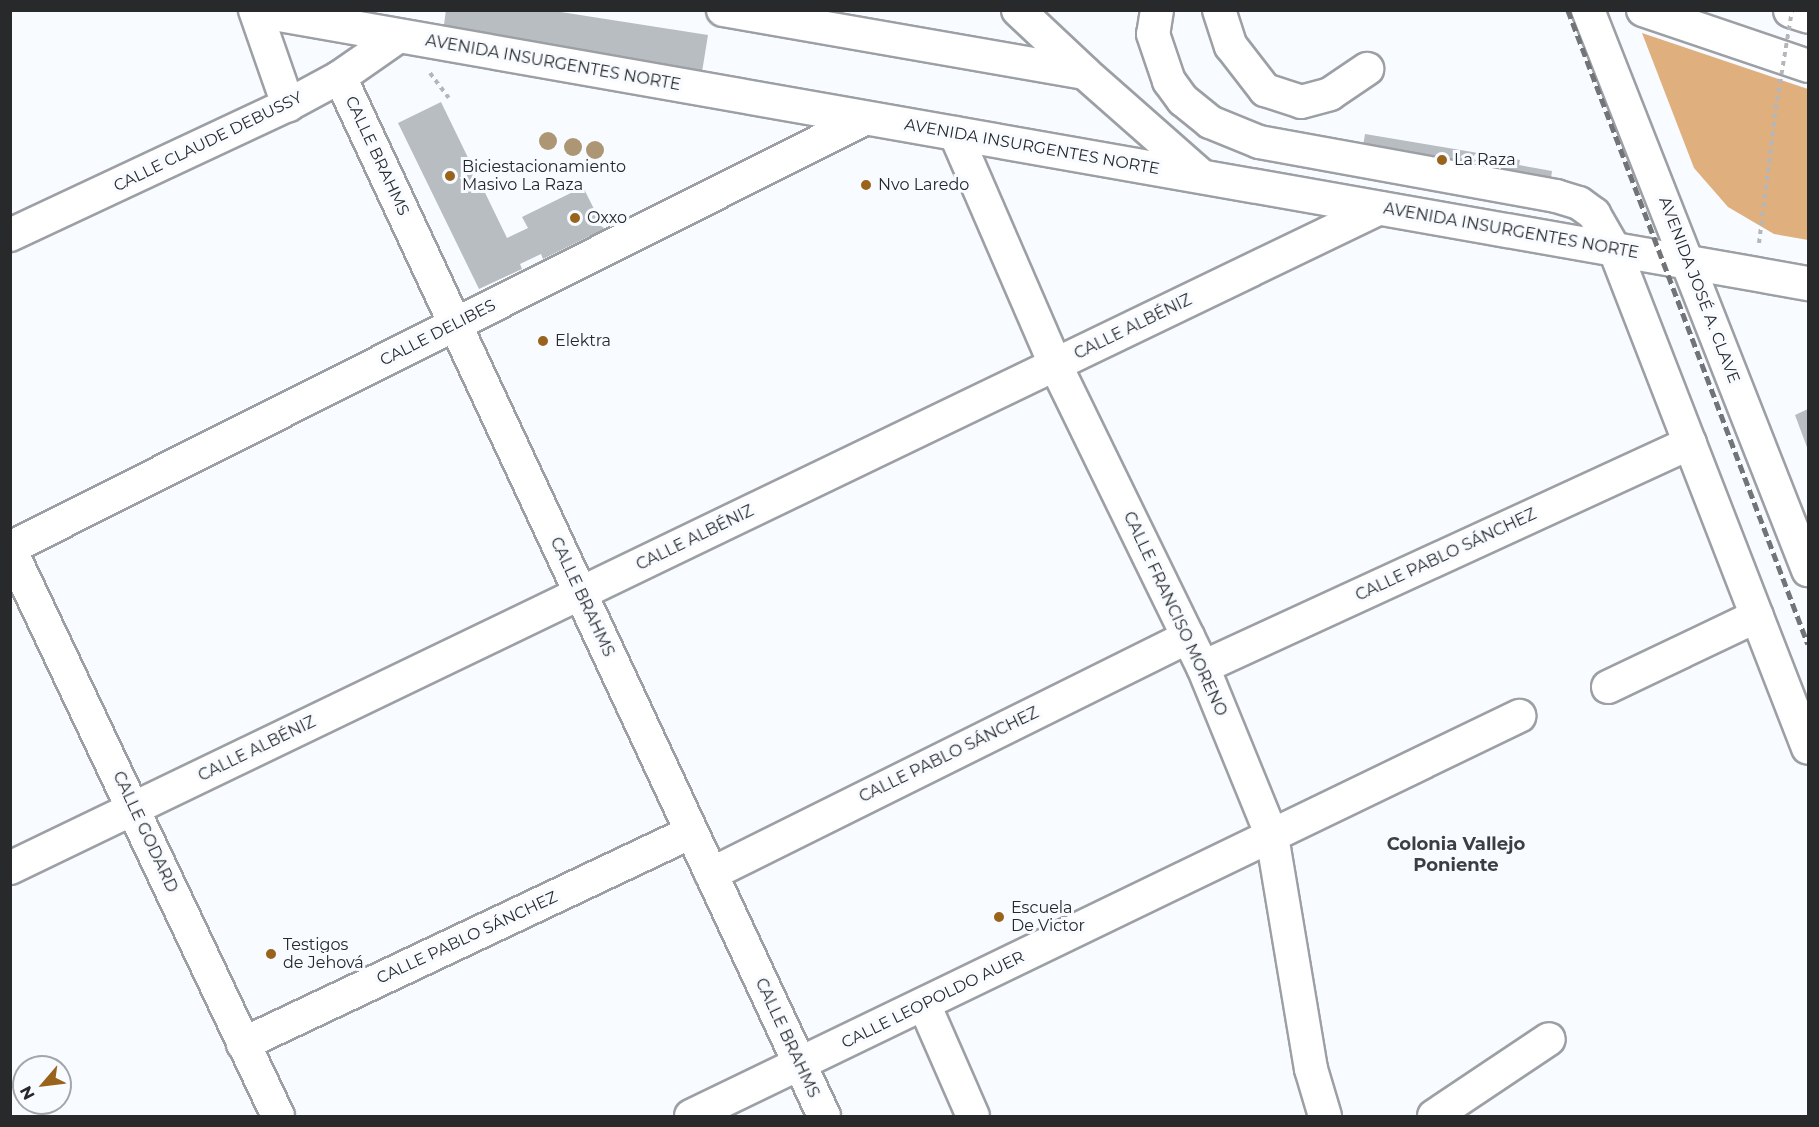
<!DOCTYPE html>
<html>
<head>
<meta charset="utf-8">
<style>
  body { margin:0 }
  #map { position:relative; width:1819px; height:1127px; overflow:hidden; background:#f8fbff; font-family:Montserrat,sans-serif }
  div>[style] { position:absolute }
  .forest>* { inset:0; background:#dfb07e }
  .building>* { inset:0; background:#b8bdc2 }
  .path>* { height:4px; margin-top:-2px; transform-origin:0; background:repeating-linear-gradient(90deg,#b4b6ba 0 4.5px,transparent 0 9px) }
  .roads { filter:drop-shadow(2px 0 #9ca0a5) drop-shadow(-2px 0 #9ca0a5) drop-shadow(0 2px #9ca0a5) drop-shadow(0 -2px #9ca0a5) }
  .minor>* { height:32px; margin:-16px; padding:0 16px; transform-origin:16px; border-radius:16px; background:#fff }
  .major>* { height:33px; margin:-16.5px; padding:0 16.5px; transform-origin:16.5px; border-radius:16.5px; background:#fff }
  .highway>* { height:33px; margin:-16.5px; padding:0 16.5px; transform-origin:16.5px; border-radius:16.5px; background:#fff }
  .rail>* { height:4.5px; margin-top:-2.25px; transform-origin:0; background:repeating-linear-gradient(90deg,#727577 0 9px,transparent 0 13.5px) }
  .path-bridge>* { height:4px; margin-top:-2px; transform-origin:0; background:repeating-linear-gradient(90deg,#b4b6ba 0 4.5px,transparent 0 9px) }
  .trees>* { width:18px; height:18px; margin:-9px; border-radius:50%; background:#ad9674 }
  .dots>* { width:16px; height:16px; translate:-50% -50%; box-sizing:border-box; border:3px solid #f8fbff; border-radius:50% }
  span { translate:-50% -50%; white-space:nowrap; text-align:center; line-height:1.15; -webkit-text-stroke:6px #f8fbff; paint-order:stroke }
  .street-label { font-size:16px; color:#27292b }
  .poi-label { font-size:16px; color:#27292b }
  .left { translate:0 -50%; text-align:left }
  .neighbourhood-label { font-size:18px; color:#3b3f43; font-weight:700 }
  .frame { position:absolute; inset:0; border:12px solid #27292b; pointer-events:none }
  .north { position:absolute; left:12px; top:1055px; width:60px; height:60px; box-sizing:border-box; background:#f8fbff; border:2px solid #a4a7aa; border-radius:50%; rotate:242deg; font-size:16px; font-weight:700; line-height:24px; text-align:center; color:#27292b }
  .north::after { content:''; display:block; margin:auto; width:21px; height:27px; background:#99631c; clip-path:polygon(50% 0,100% 100%,50% 72%,0 100%) }
</style>
</head>
<body>
<div id="map">
  <div class="forest">
    <div style="clip-path:polygon(1642px 33px,1808px 89px,1808px 240px,1774px 234px,1728px 207px,1694px 168px)"></div>
  </div>
  <div class="building">
    <div style="clip-path:polygon(446px 10px,548px 10px,708px 35px,702px 72px,443px 32px)"></div>
    <div style="clip-path:polygon(441px 102px,507px 238px,528px 228px,522px 217px,583px 187px,604px 229px,543px 259px,541px 254px,520px 264px,522px 269px,479px 289px,398px 123px)"></div>
    <div style="clip-path:polygon(1365px 134px,1520px 160px,1519px 165px,1552px 171px,1550px 186px,1361px 159px)"></div>
    <div style="clip-path:polygon(1808px 409px,1808px 450px,1795px 415px)"></div>
  </div>
  <div class="path">
    <div style="left:430px;top:73px;width:31px;rotate:53deg"></div>
    <div style="left:1759px;top:243px;width:143px;rotate:-82.8deg"></div>
  </div>
  <div class="roads">
    <div class="minor">
      <div style="left:255px;top:10px;width:101px;rotate:70.8deg"></div>
      <div style="left:723px;top:10px;width:367px;rotate:9.9deg"></div>
      <div style="left:1085px;top:73px;width:157px;rotate:41.4deg"></div>
      <div style="left:1018px;top:10px;width:92px;rotate:43.2deg"></div>
      <div style="left:1157px;top:10px;width:24px;rotate:99deg"></div>
      <div style="left:1153px;top:34px;width:50px;rotate:71.2deg"></div>
      <div style="left:1169px;top:81px;width:24px;rotate:54deg"></div>
      <div style="left:1183px;top:100px;width:35px;rotate:39deg"></div>
      <div style="left:1210px;top:122px;width:53px;rotate:22.2deg"></div>
      <div style="left:1259px;top:142px;width:302px;rotate:10.3deg"></div>
      <div style="left:1556px;top:196px;width:24px;rotate:17deg"></div>
      <div style="left:1579px;top:203px;width:19px;rotate:36deg"></div>
      <div style="left:1594px;top:214px;width:39px;rotate:60deg"></div>
      <div style="left:1614px;top:248px;width:536px;rotate:68.79deg"></div>
      <div style="left:1219px;top:10px;width:38px;rotate:72deg"></div>
      <div style="left:1231px;top:46px;width:56px;rotate:52.3deg"></div>
      <div style="left:1265px;top:90px;width:38px;rotate:18deg"></div>
      <div style="left:1301px;top:102px;width:30px;rotate:-15deg"></div>
      <div style="left:1330px;top:94px;width:45px;rotate:-34deg"></div>
      <div style="left:1588px;top:10px;width:602px;rotate:68.55deg"></div>
      <div style="left:1643px;top:10px;width:174px;rotate:18.7deg"></div>
      <div style="left:340px;top:77px;width:1146px;rotate:65.02deg"></div>
      <div style="left:955px;top:133px;width:252px;rotate:66.6deg"></div>
      <div style="left:1055px;top:364px;width:337px;rotate:64deg"></div>
      <div style="left:1203px;top:667px;width:183px;rotate:67.8deg"></div>
      <div style="left:1272px;top:836px;width:236px;rotate:80.5deg"></div>
      <div style="left:1311px;top:1069px;width:49px;rotate:73.4deg"></div>
      <div style="left:10px;top:235px;width:307px;rotate:-25.1deg"></div>
      <div style="left:288px;top:105px;width:59px;rotate:-28.3deg"></div>
      <div style="left:340px;top:77px;width:72px;rotate:-34.8deg"></div>
      <div style="left:10px;top:548px;width:958px;rotate:-26.67deg"></div>
      <div style="left:10px;top:549px;width:627px;rotate:64.7deg"></div>
      <div style="left:1203px;top:667px;width:536px;rotate:-24.7deg"></div>
      <div style="left:1608px;top:687px;width:165px;rotate:-25.5deg"></div>
      <div style="left:10px;top:868px;width:1521px;rotate:-25.72deg"></div>
      <div style="left:711px;top:874px;width:533px;rotate:-26.42deg"></div>
      <div style="left:924px;top:1004px;width:122px;rotate:66.4deg"></div>
      <div style="left:243px;top:1044px;width:496px;rotate:-25.3deg"></div>
      <div style="left:691px;top:1116px;width:920px;rotate:-25.78deg"></div>
      <div style="left:1434px;top:1116px;width:138px;rotate:-33.8deg"></div>
    </div>
    <div class="major">
      <div style="left:256px;top:10px;width:1576px;rotate:9.98deg"></div>
    </div>
    <div class="highway">
      <div style="left:1790px;top:10px;width:19px;rotate:18deg"></div>
    </div>
  </div>
  <div class="rail">
    <div style="left:1568px;top:10px;width:678px;rotate:69.27deg"></div>
  </div>
  <div class="path-bridge">
    <div style="left:1777px;top:101px;width:92px;rotate:-80.6deg"></div>
  </div>
  <div class="trees">
    <div style="left:548px;top:141px"></div>
    <div style="left:573px;top:147px"></div>
    <div style="left:595px;top:150px"></div>
  </div>
  <div class="dots">
    <div style="left:1442px;top:160px;background:#99631c"></div>
    <div style="left:450px;top:176px;background:#99631c"></div>
    <div style="left:866px;top:185px;background:#99631c"></div>
    <div style="left:575px;top:218px;background:#99631c"></div>
    <div style="left:543px;top:341px;background:#99631c"></div>
    <div style="left:999px;top:917px;background:#99631c"></div>
    <div style="left:271px;top:954px;background:#99631c"></div>
  </div>
  <div class="street-label">
    <span style="left:553px;top:63px;rotate:10deg">AVENIDA INSURGENTES NORTE</span>
    <span style="left:208px;top:142px;rotate:-26deg">CALLE CLAUDE DEBUSSY</span>
    <span style="left:1032px;top:147px;rotate:10deg">AVENIDA INSURGENTES NORTE</span>
    <span style="left:377px;top:156px;rotate:65deg">CALLE BRAHMS</span>
    <span style="left:1511px;top:231px;rotate:10deg">AVENIDA INSURGENTES NORTE</span>
    <span style="left:1699px;top:290px;rotate:69deg">AVENIDA JOSÉ A. CLAVE</span>
    <span style="left:1133px;top:327px;rotate:-26deg">CALLE ALBÉNIZ</span>
    <span style="left:438px;top:333px;rotate:-27deg">CALLE DELIBES</span>
    <span style="left:695px;top:538px;rotate:-26deg">CALLE ALBÉNIZ</span>
    <span style="left:1446px;top:555px;rotate:-25deg">CALLE PABLO SÁNCHEZ</span>
    <span style="left:582px;top:597px;rotate:65deg">CALLE BRAHMS</span>
    <span style="left:1175px;top:614px;rotate:65deg">CALLE FRANCISO MORENO</span>
    <span style="left:257px;top:749px;rotate:-26deg">CALLE ALBÉNIZ</span>
    <span style="left:949px;top:755px;rotate:-26deg">CALLE PABLO SÁNCHEZ</span>
    <span style="left:145px;top:832px;rotate:65deg">CALLE GODARD</span>
    <span style="left:467px;top:938px;rotate:-25deg">CALLE PABLO SÁNCHEZ</span>
    <span style="left:933px;top:1000px;rotate:-26deg">CALLE LEOPOLDO AUER</span>
    <span style="left:787px;top:1038px;rotate:65deg">CALLE BRAHMS</span>
  </div>
  <div class="poi-label">
    <span class="left" style="left:1454px;top:160px">La Raza</span>
    <span class="left" style="left:462px;top:176px">Biciestacionamiento<br>Masivo La Raza</span>
    <span class="left" style="left:878px;top:185px">Nvo Laredo</span>
    <span class="left" style="left:587px;top:218px">Oxxo</span>
    <span class="left" style="left:555px;top:341px">Elektra</span>
    <span class="left" style="left:1011px;top:917px">Escuela<br>De Victor</span>
    <span class="left" style="left:283px;top:954px">Testigos<br>de Jehová</span>
  </div>
  <div class="neighbourhood-label">
    <span style="left:1456px;top:855px">Colonia Vallejo<br>Poniente</span>
  </div>
  <div class="frame"></div>
  <div class="north">N</div>
</div>
</body>
</html>
